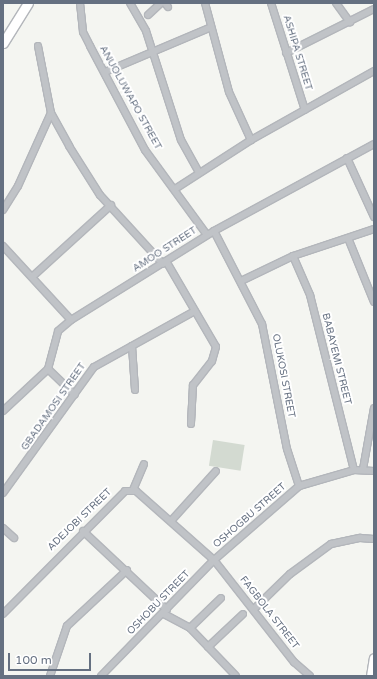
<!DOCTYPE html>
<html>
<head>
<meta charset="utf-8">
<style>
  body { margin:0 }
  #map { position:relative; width:377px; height:679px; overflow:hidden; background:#f4f5f1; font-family:"Varela Round",sans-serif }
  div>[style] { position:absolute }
  .green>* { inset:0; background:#d3dad1; transform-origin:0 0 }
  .roads { filter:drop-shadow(1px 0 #b3b6bb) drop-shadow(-1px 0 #b3b6bb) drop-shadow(0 1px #b3b6bb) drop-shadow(0 -1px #b3b6bb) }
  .street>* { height:6px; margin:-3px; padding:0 3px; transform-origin:3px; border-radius:3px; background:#c0c3c7 }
  .secondary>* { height:9px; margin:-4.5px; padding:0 4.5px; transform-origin:4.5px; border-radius:4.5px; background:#fff }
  span { translate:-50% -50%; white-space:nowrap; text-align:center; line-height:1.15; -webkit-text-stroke:4px #fff; paint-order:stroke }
  .street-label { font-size:10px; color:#657081 }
  .frame { position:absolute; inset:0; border:4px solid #657081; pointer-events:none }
  .scale { position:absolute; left:8px; top:653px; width:83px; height:18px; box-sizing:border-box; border:2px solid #657081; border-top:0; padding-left:5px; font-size:12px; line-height:14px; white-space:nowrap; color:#657081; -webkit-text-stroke:3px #fff; paint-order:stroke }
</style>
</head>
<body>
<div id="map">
  <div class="green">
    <div style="left:213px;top:440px;width:32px;height:26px;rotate:9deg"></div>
  </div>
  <div class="roads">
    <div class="street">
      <div style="left:80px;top:3px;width:29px;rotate:84deg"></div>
      <div style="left:83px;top:32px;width:16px;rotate:63deg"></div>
      <div style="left:90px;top:46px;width:118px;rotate:62.1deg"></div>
      <div style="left:145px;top:150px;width:105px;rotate:53.9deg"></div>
      <div style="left:130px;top:3px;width:32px;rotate:60deg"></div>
      <div style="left:146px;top:31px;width:114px;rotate:72.2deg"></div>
      <div style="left:181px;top:140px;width:37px;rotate:61deg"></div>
      <div style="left:165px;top:3px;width:5px;rotate:53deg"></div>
      <div style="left:205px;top:3px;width:92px;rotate:74.9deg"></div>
      <div style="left:229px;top:92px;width:53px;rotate:65.4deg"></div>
      <div style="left:271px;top:3px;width:112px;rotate:72.4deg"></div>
      <div style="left:336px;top:3px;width:24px;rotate:54deg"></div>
      <div style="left:148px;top:15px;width:18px;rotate:-43deg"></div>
      <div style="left:38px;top:46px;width:68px;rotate:79deg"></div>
      <div style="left:51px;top:113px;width:38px;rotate:61deg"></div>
      <div style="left:69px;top:146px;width:58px;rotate:57.7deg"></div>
      <div style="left:100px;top:195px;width:93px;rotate:47.6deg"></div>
      <div style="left:286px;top:53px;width:98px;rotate:-26.6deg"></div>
      <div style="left:105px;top:72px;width:113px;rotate:-22.9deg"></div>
      <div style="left:347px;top:158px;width:65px;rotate:65.4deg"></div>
      <div style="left:175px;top:189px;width:90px;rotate:-32.8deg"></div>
      <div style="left:251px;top:140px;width:141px;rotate:-29.3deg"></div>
      <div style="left:3px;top:210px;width:28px;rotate:-58deg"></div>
      <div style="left:18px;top:186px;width:80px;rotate:-65.7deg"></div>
      <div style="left:214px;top:231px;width:105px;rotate:62.7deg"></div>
      <div style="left:262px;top:324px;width:127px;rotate:78.7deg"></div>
      <div style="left:287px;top:449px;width:39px;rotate:72deg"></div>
      <div style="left:348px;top:238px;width:69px;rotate:67.9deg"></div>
      <div style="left:3px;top:246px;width:100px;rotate:47.4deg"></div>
      <div style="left:293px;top:256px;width:43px;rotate:66.4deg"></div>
      <div style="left:310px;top:295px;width:180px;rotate:75.9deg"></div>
      <div style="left:166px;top:261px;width:99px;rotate:59.8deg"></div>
      <div style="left:216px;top:347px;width:15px;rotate:106deg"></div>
      <div style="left:212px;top:361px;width:31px;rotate:128deg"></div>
      <div style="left:193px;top:385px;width:39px;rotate:93deg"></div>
      <div style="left:32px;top:277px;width:107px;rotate:-42.3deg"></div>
      <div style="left:241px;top:281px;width:58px;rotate:-25.7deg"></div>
      <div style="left:293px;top:256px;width:85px;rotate:-18.4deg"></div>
      <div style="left:132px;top:346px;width:44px;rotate:86.1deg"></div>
      <div style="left:48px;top:369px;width:37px;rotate:44deg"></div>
      <div style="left:3px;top:411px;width:62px;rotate:-43deg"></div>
      <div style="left:48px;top:369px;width:39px;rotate:-75deg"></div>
      <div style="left:58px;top:331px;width:17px;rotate:-40deg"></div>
      <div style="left:71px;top:320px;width:168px;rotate:-31.9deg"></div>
      <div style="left:214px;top:231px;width:182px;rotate:-28.5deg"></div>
      <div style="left:363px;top:469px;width:62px;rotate:-79.8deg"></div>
      <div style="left:133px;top:490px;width:28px;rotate:-67deg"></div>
      <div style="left:3px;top:493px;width:155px;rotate:-54.2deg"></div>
      <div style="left:94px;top:367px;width:115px;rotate:-29deg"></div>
      <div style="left:171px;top:521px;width:67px;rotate:-48deg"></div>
      <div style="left:3px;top:528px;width:15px;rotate:42deg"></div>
      <div style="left:83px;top:531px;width:115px;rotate:43.2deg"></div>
      <div style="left:254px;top:609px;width:50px;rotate:-44.2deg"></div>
      <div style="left:290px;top:574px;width:51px;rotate:-36.2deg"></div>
      <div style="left:331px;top:544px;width:30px;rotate:-12deg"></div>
      <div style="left:360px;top:538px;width:14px;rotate:4deg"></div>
      <div style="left:3px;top:614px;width:173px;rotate:-45.2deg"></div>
      <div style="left:125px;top:491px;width:11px"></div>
      <div style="left:136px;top:491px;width:104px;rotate:41.5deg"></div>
      <div style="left:214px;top:560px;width:130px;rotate:51.9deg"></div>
      <div style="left:294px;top:662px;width:21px;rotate:41deg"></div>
      <div style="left:164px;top:614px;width:30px;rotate:28deg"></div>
      <div style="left:190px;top:628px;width:66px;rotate:46.2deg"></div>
      <div style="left:190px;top:628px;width:43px;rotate:-44.1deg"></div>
      <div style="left:208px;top:647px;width:48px;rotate:-43.3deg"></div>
      <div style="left:50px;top:676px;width:53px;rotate:-71.2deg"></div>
      <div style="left:67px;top:626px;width:82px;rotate:-43deg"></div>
      <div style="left:101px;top:676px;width:162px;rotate:-45.8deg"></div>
      <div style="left:214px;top:560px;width:113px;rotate:-41deg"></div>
      <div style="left:299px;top:486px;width:57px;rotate:-16.2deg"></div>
      <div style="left:354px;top:470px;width:20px;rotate:3deg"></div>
    </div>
    <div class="secondary">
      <div style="left:3px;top:43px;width:47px;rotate:-58deg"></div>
      <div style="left:371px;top:676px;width:18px;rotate:-81deg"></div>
    </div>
  </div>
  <div class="street-label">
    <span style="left:297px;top:53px;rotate:73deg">ASHIPA STREET</span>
    <span style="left:130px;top:98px;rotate:61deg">ANUOLUWAPO STREET</span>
    <span style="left:165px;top:250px;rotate:-33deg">AMOO STREET</span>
    <span style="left:336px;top:359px;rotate:76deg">BABAYEMI STREET</span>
    <span style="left:283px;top:376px;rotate:79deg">OLUKOSI STREET</span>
    <span style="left:54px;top:407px;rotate:-55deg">GBADAMOSI STREET</span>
    <span style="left:250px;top:516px;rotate:-41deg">OSHOGBU STREET</span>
    <span style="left:80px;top:520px;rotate:-44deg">ADEJOBI STREET</span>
    <span style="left:159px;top:603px;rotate:-46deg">OSHOBU STREET</span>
    <span style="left:269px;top:613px;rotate:52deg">FAGBOLA STREET</span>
  </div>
  <div class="frame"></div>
  <div class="scale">100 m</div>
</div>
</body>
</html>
